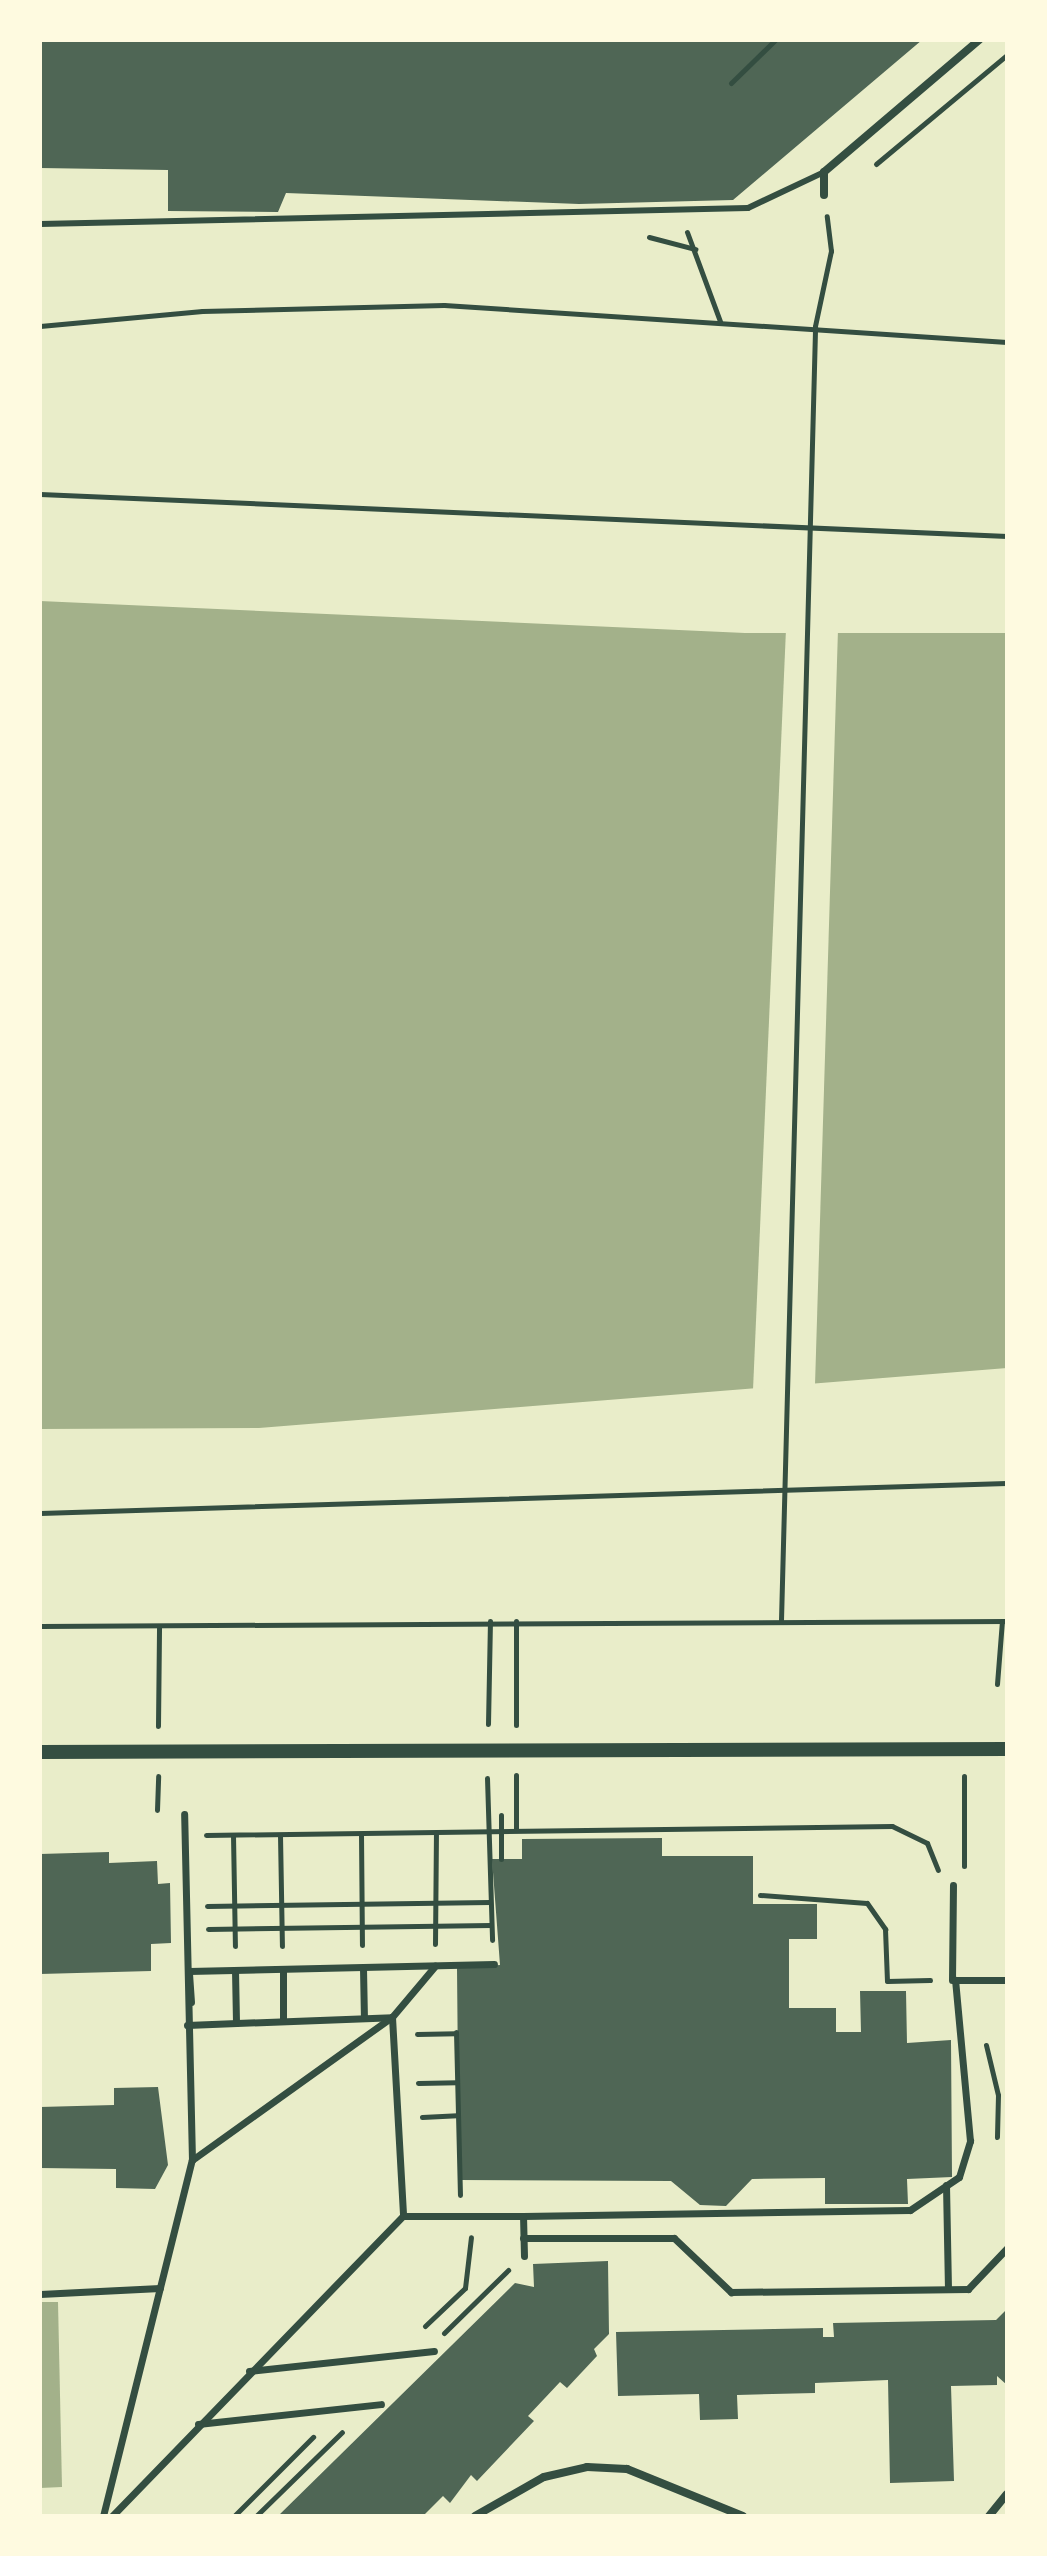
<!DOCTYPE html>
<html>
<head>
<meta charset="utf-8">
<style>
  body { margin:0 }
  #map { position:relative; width:1047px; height:2556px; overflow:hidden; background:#e9edc9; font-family:"Nunito Sans",sans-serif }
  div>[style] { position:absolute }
  .water>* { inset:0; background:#a3b18a }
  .pier>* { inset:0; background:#e9edc9 }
  .building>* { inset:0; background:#4f6655 }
  .path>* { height:5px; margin:-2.5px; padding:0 2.5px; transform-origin:2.5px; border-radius:2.5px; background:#344e41 }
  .service>* { height:6px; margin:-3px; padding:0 3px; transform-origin:3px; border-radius:3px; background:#344e41 }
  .pedestrian>* { height:7px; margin:-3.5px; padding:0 3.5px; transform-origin:3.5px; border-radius:3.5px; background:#344e41 }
  .minor>* { height:8px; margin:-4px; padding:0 4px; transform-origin:4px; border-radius:4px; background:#344e41 }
  .tertiary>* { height:14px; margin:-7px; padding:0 7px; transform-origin:7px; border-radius:7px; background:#344e41 }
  span { translate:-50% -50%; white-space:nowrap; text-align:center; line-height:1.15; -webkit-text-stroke:6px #fefae0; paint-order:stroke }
  .frame { position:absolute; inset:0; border:42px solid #fefae0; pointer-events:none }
</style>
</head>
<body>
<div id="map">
  <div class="water">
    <div style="clip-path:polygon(40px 601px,745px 633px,1007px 633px,1007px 1368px,259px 1428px,40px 1429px)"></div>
    <div style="clip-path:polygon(40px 2302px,58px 2302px,62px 2487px,40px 2488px)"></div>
  </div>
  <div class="pier">
    <div style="clip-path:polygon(786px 629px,838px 629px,815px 1385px,753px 1390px)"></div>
  </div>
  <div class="building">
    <div style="clip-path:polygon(40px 40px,922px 40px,733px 200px,579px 204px,286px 193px,278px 212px,168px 211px,168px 170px,40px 168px)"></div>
    <div style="clip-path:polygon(662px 1838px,662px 1856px,753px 1856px,753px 1904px,817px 1904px,817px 1939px,789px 1939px,789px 2008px,836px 2008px,836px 2032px,861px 2032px,860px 1991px,906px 1991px,907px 2043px,951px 2040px,952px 2177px,907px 2179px,908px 2204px,825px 2204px,825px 2178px,752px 2179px,726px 2206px,700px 2205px,671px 2181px,459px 2180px,457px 1968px,500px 1965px,492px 1859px,522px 1859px,522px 1839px)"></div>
    <div style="clip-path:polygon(109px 1852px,109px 1863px,157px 1861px,158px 1884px,170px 1883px,171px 1943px,151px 1944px,151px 1971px,40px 1974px,40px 1854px)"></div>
    <div style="clip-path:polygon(158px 2087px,168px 2165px,155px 2189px,116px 2188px,116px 2169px,40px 2168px,40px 2107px,114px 2105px,114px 2088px)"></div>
    <div style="clip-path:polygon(608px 2261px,609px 2334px,594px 2349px,597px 2356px,567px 2388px,560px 2382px,528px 2416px,534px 2421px,477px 2481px,471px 2475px,450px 2503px,443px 2496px,423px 2516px,278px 2516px,515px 2283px,534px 2287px,533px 2264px)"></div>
    <div style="clip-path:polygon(1007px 2309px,1007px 2385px,997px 2376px,997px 2385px,951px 2386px,954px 2481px,890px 2483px,888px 2380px,815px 2383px,815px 2393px,737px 2395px,738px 2419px,700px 2420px,699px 2394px,618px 2396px,616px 2332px,823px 2328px,823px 2337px,834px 2337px,833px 2323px,996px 2320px)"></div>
  </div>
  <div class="path">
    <div style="left:731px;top:83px;width:62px;rotate:-44.3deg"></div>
    <div style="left:876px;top:164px;width:170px;rotate:-39.8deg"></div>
    <div style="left:687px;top:232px;width:95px;rotate:69.7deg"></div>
    <div style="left:649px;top:237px;width:48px;rotate:14.6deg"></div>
    <div style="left:40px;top:326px;width:163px;rotate:-5.3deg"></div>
    <div style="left:202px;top:311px;width:242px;rotate:-1.4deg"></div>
    <div style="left:444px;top:305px;width:564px;rotate:3.76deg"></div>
    <div style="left:40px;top:494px;width:968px;rotate:2.49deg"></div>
    <div style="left:40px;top:1513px;width:967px;rotate:-1.78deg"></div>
    <div style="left:781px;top:1620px;width:1294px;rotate:-88.49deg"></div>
    <div style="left:815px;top:326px;width:77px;rotate:-78deg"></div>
    <div style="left:831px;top:251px;width:35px;rotate:-97deg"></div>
    <div style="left:516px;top:1621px;width:104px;rotate:90deg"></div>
    <div style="left:40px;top:1626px;width:967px;rotate:-0.3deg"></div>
    <div style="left:997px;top:1684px;width:63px;rotate:-85.5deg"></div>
    <div style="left:488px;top:1724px;width:103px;rotate:-88.9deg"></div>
    <div style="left:158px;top:1726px;width:99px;rotate:-89.4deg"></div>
    <div style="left:516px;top:1775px;width:55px;rotate:90deg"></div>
    <div style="left:487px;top:1778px;width:162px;rotate:88.2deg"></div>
    <div style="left:157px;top:1810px;width:34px;rotate:-88deg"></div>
    <div style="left:501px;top:1815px;width:44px;rotate:90deg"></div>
    <div style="left:361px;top:1834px;width:111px;rotate:89.5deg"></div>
    <div style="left:206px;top:1835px;width:686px;rotate:-0.75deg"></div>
    <div style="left:892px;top:1826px;width:39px;rotate:26deg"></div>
    <div style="left:927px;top:1843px;width:29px;rotate:68deg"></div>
    <div style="left:233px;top:1835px;width:111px;rotate:89deg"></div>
    <div style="left:280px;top:1835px;width:111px;rotate:89deg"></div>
    <div style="left:964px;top:1866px;width:90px;rotate:-90deg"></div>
    <div style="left:760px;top:1895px;width:107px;rotate:4.3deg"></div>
    <div style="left:867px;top:1903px;width:32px;rotate:55deg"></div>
    <div style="left:885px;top:1929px;width:52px;rotate:87.8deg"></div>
    <div style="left:887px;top:1981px;width:43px;rotate:-1.3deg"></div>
    <div style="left:207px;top:1906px;width:283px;rotate:-0.8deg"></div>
    <div style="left:208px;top:1929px;width:283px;rotate:-0.8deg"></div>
    <div style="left:435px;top:1944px;width:111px;rotate:-89.5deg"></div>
    <div style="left:456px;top:2032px;width:163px;rotate:88.6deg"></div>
    <div style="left:417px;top:2034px;width:39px;rotate:-1deg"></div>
    <div style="left:986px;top:2045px;width:51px;rotate:76.5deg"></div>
    <div style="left:998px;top:2095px;width:42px;rotate:91.4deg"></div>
    <div style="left:418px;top:2083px;width:39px;rotate:-1deg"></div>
    <div style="left:422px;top:2117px;width:35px;rotate:-3deg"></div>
    <div style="left:425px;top:2326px;width:55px;rotate:-43.5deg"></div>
    <div style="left:465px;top:2288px;width:51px;rotate:-83.3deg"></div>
    <div style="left:444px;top:2333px;width:90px;rotate:-44.5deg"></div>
    <div style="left:234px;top:2516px;width:112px;rotate:-45deg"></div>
    <div style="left:256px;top:2516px;width:120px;rotate:-44.3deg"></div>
  </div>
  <div class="service">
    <div style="left:40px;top:224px;width:708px;rotate:-1.29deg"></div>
    <div style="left:748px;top:208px;width:84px;rotate:-25.3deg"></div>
  </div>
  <div class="pedestrian">
    <div style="left:363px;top:1968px;width:50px;rotate:88.9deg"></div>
    <div style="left:235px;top:1970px;width:53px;rotate:88.9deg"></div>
    <div style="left:283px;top:1970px;width:51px;rotate:90deg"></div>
    <div style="left:952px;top:1980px;width:95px;rotate:-89.4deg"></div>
    <div style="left:191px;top:2002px;width:31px;rotate:-94deg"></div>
    <div style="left:189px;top:1971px;width:305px;rotate:-1.3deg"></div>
    <div style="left:187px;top:2025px;width:205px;rotate:-2.2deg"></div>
    <div style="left:392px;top:2017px;width:199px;rotate:86.8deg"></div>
    <div style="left:192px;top:2160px;width:246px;rotate:-35.6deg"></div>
    <div style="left:392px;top:2017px;width:67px;rotate:-49.9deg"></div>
    <div style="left:946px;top:2185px;width:104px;rotate:88.9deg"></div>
    <div style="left:523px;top:2238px;width:151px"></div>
    <div style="left:674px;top:2238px;width:79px;rotate:43.5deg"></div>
    <div style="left:731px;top:2292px;width:237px;rotate:-0.7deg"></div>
    <div style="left:968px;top:2289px;width:57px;rotate:-46.4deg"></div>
    <div style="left:524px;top:2256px;width:40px;rotate:-91.4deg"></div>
    <div style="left:523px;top:2216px;width:387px;rotate:-0.9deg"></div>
    <div style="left:910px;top:2210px;width:59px;rotate:-34deg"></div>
    <div style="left:959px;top:2177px;width:38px;rotate:-73deg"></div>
    <div style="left:970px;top:2141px;width:162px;rotate:-95.3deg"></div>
    <div style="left:955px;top:1980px;width:52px"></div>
    <div style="left:40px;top:2294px;width:120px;rotate:-2.9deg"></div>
    <div style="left:249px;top:2371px;width:186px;rotate:-6.2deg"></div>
    <div style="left:198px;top:2424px;width:184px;rotate:-6.2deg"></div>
    <div style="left:103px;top:2516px;width:367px;rotate:-76deg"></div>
    <div style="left:192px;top:2160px;width:346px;rotate:-91.3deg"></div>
    <div style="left:112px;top:2516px;width:418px;rotate:-45.9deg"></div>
    <div style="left:403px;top:2216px;width:120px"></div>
  </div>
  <div class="minor">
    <div style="left:824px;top:195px;width:23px;rotate:-90deg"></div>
    <div style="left:824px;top:172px;width:204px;rotate:-40.4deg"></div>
    <div style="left:475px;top:2516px;width:79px;rotate:-29.5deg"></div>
    <div style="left:544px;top:2477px;width:44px;rotate:-13.1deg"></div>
    <div style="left:587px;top:2467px;width:40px;rotate:2.9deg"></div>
    <div style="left:627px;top:2469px;width:125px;rotate:22.1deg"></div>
    <div style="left:989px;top:2516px;width:28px;rotate:-51deg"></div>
  </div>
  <div class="tertiary">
    <div style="left:40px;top:1752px;width:967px;rotate:-0.18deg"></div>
  </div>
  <div class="frame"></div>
</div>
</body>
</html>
